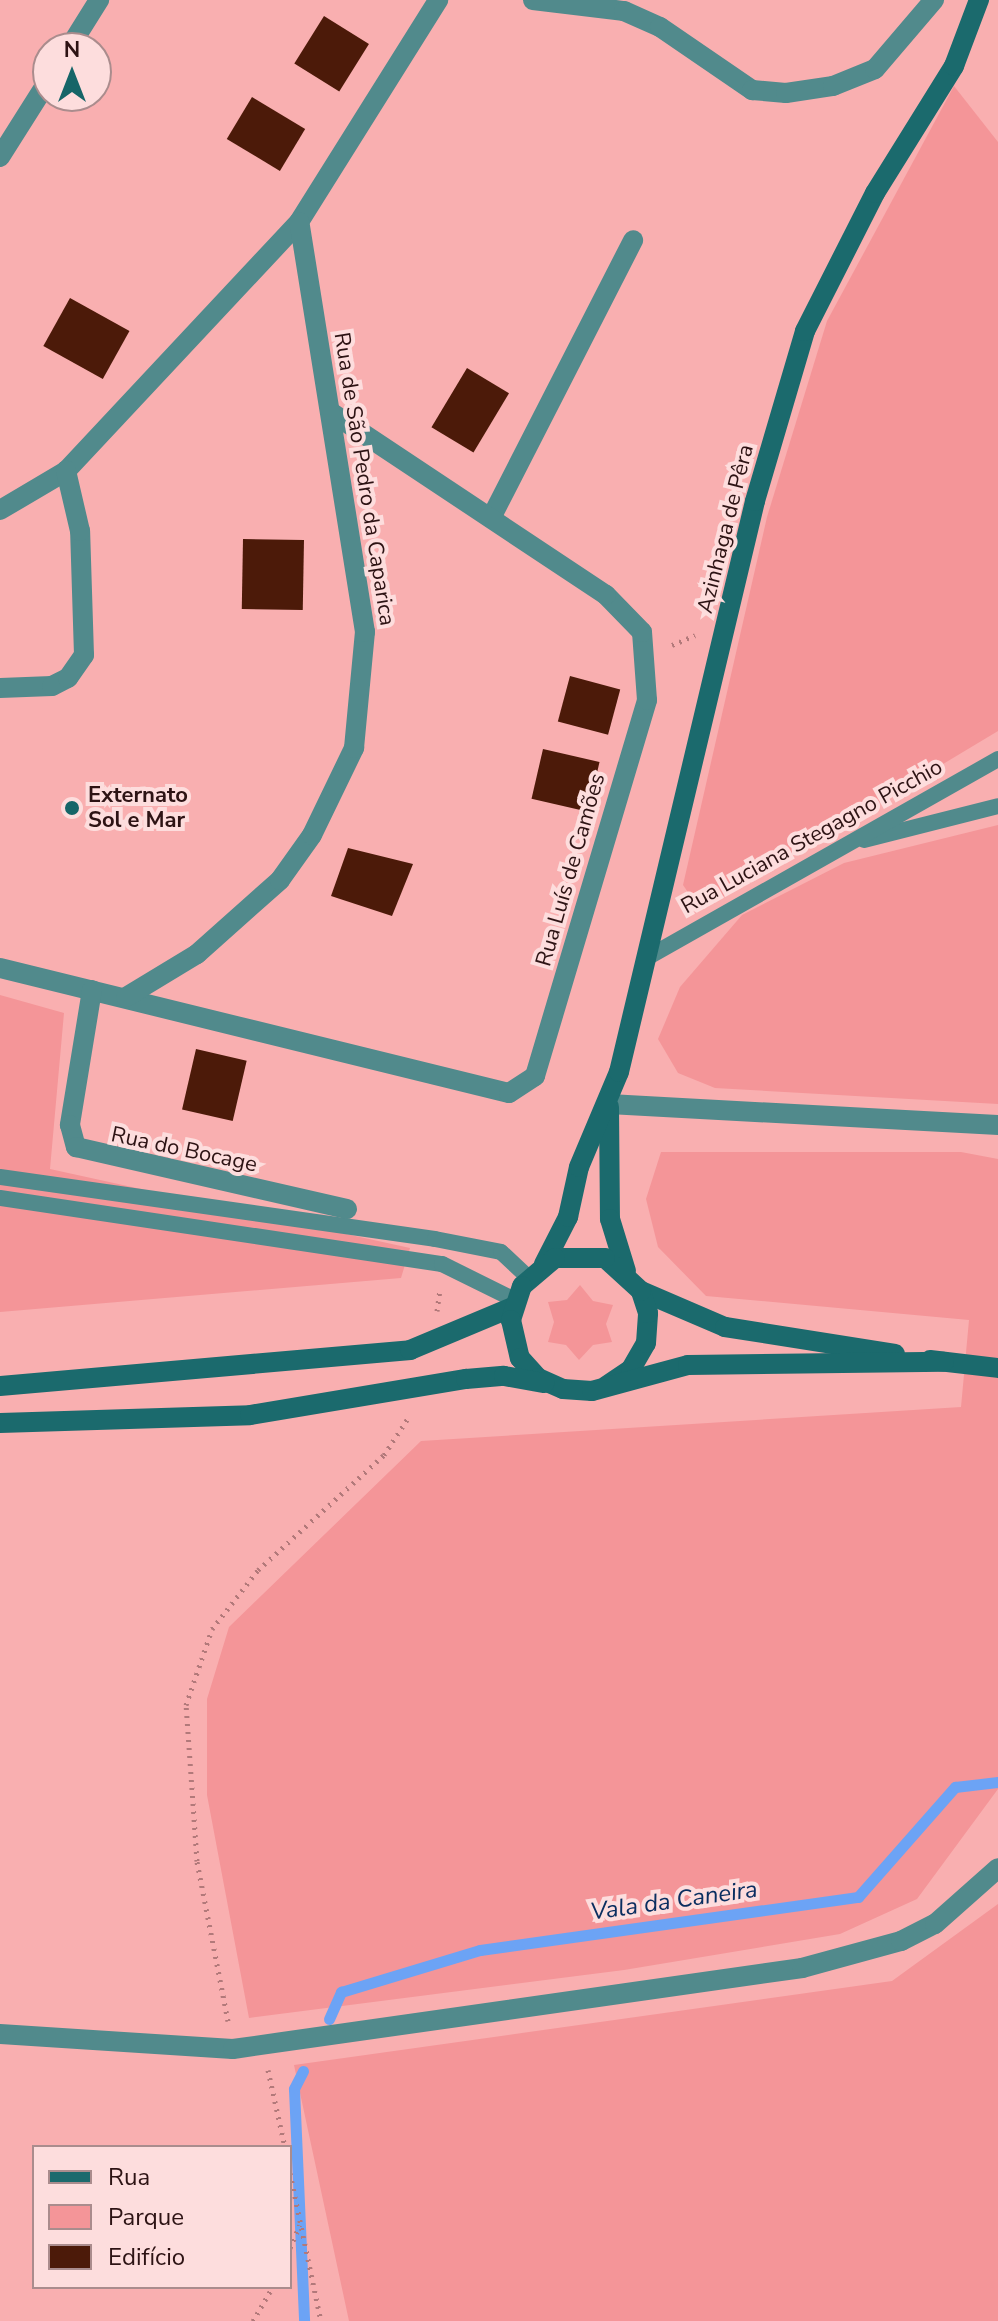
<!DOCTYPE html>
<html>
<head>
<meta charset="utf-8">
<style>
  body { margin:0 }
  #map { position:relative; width:998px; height:2321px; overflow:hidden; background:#f9afb0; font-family:"Nunito Sans",sans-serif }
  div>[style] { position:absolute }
  .green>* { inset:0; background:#f49598 }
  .stream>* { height:11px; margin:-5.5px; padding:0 5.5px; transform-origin:5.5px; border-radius:5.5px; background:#6ca3f5 }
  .building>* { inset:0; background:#4c1a09; transform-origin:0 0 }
  .path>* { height:5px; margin-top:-2.5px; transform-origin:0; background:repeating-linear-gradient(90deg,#b2797a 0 2px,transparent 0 8px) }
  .lane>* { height:16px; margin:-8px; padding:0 8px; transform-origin:8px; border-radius:8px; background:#518a8c }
  .street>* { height:20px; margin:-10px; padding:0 10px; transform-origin:10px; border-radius:10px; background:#518a8c }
  .secondary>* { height:20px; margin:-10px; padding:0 10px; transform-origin:10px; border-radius:10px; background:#1b6a6d }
  .dots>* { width:22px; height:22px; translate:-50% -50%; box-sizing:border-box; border:4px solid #fddddd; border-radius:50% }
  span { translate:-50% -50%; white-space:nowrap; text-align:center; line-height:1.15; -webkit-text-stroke:8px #fddddd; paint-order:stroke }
  .street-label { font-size:22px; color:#2d1314 }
  .poi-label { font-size:22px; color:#2d1314; font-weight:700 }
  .left { translate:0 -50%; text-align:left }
  .water-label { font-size:24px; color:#0a2e60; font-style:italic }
  .legend { position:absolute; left:32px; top:2145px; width:260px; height:144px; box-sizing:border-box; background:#fddddd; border:2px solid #aa8c8d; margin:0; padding:10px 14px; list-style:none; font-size:24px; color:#2d1314 }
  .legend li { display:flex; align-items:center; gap:16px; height:40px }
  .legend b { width:40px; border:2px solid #aa8c8d }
  .north { position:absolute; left:32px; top:32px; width:80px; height:80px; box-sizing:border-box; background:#fddddd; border:2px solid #aa8c8d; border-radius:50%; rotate:0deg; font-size:22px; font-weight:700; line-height:32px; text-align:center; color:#2d1314 }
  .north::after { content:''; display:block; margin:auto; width:28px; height:36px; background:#166568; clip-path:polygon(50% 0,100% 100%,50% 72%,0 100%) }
</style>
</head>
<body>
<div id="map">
  <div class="green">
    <div style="clip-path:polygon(954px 86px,998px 142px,998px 731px,700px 910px,683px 885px,767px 517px,827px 321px)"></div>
    <div style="clip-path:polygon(998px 825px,998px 1104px,715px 1088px,678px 1073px,658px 1039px,680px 987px,742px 915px,844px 863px)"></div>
    <div style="clip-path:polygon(0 995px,64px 1013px,50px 1169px,410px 1248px,401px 1278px,0 1312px)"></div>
    <div style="clip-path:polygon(661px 1152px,961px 1152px,998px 1159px,998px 1789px,917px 1899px,840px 1934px,624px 1970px,249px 2018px,207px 1795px,207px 1699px,229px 1627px,421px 1441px,961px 1407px,969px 1320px,706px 1296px,658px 1247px,646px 1199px)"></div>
    <div style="clip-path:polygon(580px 1285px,593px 1301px,613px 1305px,606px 1324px,612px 1342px,593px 1345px,579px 1360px,566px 1345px,548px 1342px,554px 1322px,548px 1302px,567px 1300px)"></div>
    <div style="clip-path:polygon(998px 1904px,998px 2321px,349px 2321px,294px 2065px,892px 1981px)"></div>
  </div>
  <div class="stream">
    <div style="left:329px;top:2019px;width:30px;rotate:-66deg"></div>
    <div style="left:341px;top:1992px;width:145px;rotate:-16.8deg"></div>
    <div style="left:480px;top:1950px;width:382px;rotate:-8deg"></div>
    <div style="left:858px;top:1897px;width:147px;rotate:-48.6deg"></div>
    <div style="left:955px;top:1787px;width:43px;rotate:-6.6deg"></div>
    <div style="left:303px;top:2071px;width:20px;rotate:117deg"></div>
    <div style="left:294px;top:2089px;width:232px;rotate:87.5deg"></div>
  </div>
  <div class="building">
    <div style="left:324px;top:16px;width:53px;height:56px;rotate:32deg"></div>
    <div style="left:252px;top:97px;width:62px;height:49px;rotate:31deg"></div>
    <div style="left:70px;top:298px;width:68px;height:55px;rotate:29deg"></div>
    <div style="left:467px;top:368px;width:49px;height:69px;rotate:31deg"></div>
    <div style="left:243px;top:539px;width:61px;height:70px;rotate:1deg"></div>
    <div style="left:570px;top:676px;width:52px;height:47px;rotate:15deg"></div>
    <div style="left:543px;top:749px;width:58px;height:51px;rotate:13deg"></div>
    <div style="clip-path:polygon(348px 848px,413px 864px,392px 916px,331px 896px)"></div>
    <div style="left:196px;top:1049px;width:52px;height:62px;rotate:13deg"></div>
  </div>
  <div class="path">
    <div style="left:672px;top:645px;width:25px;rotate:-23deg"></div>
    <div style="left:437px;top:1311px;width:22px;rotate:-82deg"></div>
    <div style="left:228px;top:2021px;width:163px;rotate:-101deg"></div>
    <div style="left:197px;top:1861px;width:156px;rotate:-94deg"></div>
    <div style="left:186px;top:1705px;width:80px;rotate:-71.1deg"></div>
    <div style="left:212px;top:1629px;width:75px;rotate:-52.1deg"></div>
    <div style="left:258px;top:1570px;width:171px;rotate:-42.4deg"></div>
    <div style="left:384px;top:1455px;width:44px;rotate:-57deg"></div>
    <div style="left:268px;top:2070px;width:79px;rotate:77.6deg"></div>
    <div style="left:290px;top:2173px;width:151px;rotate:78.2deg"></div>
    <div style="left:290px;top:2248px;width:25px;rotate:-67deg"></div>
    <div style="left:253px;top:2321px;width:39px;rotate:-60deg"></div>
  </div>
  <div class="lane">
    <div style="left:864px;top:840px;width:138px;rotate:-14.2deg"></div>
    <div style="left:650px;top:956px;width:400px;rotate:-29.5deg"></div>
    <div style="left:0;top:1177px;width:439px;rotate:8.1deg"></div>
    <div style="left:435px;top:1239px;width:67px;rotate:11.1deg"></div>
    <div style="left:501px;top:1252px;width:37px;rotate:43deg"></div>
    <div style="left:0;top:1198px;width:447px;rotate:8.5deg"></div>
    <div style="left:442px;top:1264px;width:81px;rotate:26.3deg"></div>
  </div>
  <div class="street">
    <div style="left:533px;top:0;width:92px;rotate:6.9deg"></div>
    <div style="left:624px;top:11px;width:39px;rotate:24deg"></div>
    <div style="left:660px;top:27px;width:112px;rotate:34.4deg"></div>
    <div style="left:752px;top:90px;width:34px;rotate:5deg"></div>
    <div style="left:786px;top:93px;width:48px;rotate:-8.5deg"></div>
    <div style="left:833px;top:86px;width:45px;rotate:-22deg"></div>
    <div style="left:875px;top:69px;width:91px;rotate:-49.5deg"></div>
    <div style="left:69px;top:48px;width:57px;rotate:-58deg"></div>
    <div style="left:0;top:157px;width:90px;rotate:-57.7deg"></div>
    <div style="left:0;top:510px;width:77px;rotate:-30.6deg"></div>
    <div style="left:66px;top:471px;width:341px;rotate:-46.9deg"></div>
    <div style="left:299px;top:222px;width:262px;rotate:-57.9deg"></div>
    <div style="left:491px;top:518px;width:312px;rotate:-62.9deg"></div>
    <div style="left:0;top:688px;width:52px;rotate:-2.2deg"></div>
    <div style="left:52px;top:686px;width:18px;rotate:-27deg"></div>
    <div style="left:68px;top:678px;width:28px;rotate:-55deg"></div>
    <div style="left:84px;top:655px;width:124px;rotate:-91.8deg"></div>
    <div style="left:80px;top:531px;width:62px;rotate:-103.1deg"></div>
    <div style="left:0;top:968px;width:524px;rotate:13.8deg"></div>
    <div style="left:509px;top:1093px;width:31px;rotate:-33deg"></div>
    <div style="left:535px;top:1076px;width:392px;rotate:-73.4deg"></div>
    <div style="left:647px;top:700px;width:68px;rotate:-94.2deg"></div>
    <div style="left:642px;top:632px;width:52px;rotate:-134.2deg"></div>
    <div style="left:606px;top:595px;width:330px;rotate:-146.4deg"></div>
    <div style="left:92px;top:990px;width:137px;rotate:99.3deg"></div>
    <div style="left:70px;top:1125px;width:23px;rotate:75deg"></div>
    <div style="left:76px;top:1147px;width:278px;rotate:12.9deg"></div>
    <div style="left:126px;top:997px;width:83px;rotate:-31.2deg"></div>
    <div style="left:197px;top:954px;width:111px;rotate:-41.7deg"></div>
    <div style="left:280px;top:880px;width:55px;rotate:-54.6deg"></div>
    <div style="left:312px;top:835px;width:97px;rotate:-64.2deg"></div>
    <div style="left:354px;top:748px;width:117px;rotate:-84.6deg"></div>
    <div style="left:365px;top:632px;width:415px;rotate:-99.1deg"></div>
    <div style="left:609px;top:1104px;width:390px;rotate:3.1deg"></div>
    <div style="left:0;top:2034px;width:233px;rotate:3.7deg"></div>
    <div style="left:233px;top:2049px;width:575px;rotate:-8.1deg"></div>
    <div style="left:802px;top:1968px;width:103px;rotate:-15.3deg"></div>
    <div style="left:901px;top:1941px;width:38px;rotate:-27deg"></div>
    <div style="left:935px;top:1924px;width:84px;rotate:-41.6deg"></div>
  </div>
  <div class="secondary">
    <div style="left:609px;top:1107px;width:112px;rotate:89.5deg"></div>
    <div style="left:610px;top:1219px;width:54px;rotate:72.9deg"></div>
    <div style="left:544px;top:1264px;width:53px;rotate:-62.9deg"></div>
    <div style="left:568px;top:1217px;width:51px;rotate:-77.6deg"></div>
    <div style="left:579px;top:1167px;width:103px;rotate:-67.2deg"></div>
    <div style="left:619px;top:1072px;width:587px;rotate:-76.6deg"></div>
    <div style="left:755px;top:501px;width:177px;rotate:-73.6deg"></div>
    <div style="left:805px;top:331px;width:155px;rotate:-63.1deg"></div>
    <div style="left:875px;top:193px;width:150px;rotate:-58.1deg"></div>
    <div style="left:954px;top:66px;width:71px;rotate:-69.3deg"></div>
    <div style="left:641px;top:1291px;width:91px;rotate:23.2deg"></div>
    <div style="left:725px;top:1327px;width:172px;rotate:9deg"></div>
    <div style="left:930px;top:1360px;width:68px;rotate:6.7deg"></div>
    <div style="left:0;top:1386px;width:412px;rotate:-5deg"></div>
    <div style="left:410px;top:1350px;width:112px;rotate:-22.7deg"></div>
    <div style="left:606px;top:1386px;width:30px;rotate:-34deg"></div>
    <div style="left:631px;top:1369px;width:30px;rotate:-60deg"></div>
    <div style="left:646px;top:1343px;width:30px;rotate:-86deg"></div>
    <div style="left:648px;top:1313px;width:23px;rotate:-108deg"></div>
    <div style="left:641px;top:1291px;width:49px;rotate:-137.5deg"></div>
    <div style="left:605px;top:1258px;width:50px;rotate:180deg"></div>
    <div style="left:555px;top:1258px;width:43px;rotate:139.7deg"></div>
    <div style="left:522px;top:1286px;width:36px;rotate:108deg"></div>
    <div style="left:511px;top:1320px;width:39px;rotate:77deg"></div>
    <div style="left:520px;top:1358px;width:27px;rotate:48deg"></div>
    <div style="left:538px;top:1378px;width:27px;rotate:24deg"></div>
    <div style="left:563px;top:1389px;width:29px;rotate:4deg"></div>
    <div style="left:592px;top:1391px;width:99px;rotate:-15.2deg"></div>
    <div style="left:688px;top:1365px;width:256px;rotate:-0.7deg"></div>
    <div style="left:0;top:1423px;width:250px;rotate:-1.8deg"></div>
    <div style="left:250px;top:1415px;width:219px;rotate:-9.5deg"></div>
    <div style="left:466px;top:1379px;width:38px;rotate:-5deg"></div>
    <div style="left:504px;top:1376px;width:41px;rotate:9.9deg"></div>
  </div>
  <div class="dots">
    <div style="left:72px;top:808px;background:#166568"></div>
  </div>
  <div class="street-label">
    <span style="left:364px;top:479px;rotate:81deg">Rua de São Pedro da Caparica</span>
    <span style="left:726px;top:529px;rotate:-76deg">Azinhaga de Pêra</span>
    <span style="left:812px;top:837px;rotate:-29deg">Rua Luciana Stegagno Picchio</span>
    <span style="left:571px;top:870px;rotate:-74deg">Rua Luís de Camões</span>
    <span style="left:184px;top:1150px;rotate:12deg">Rua do Bocage</span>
  </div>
  <div class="poi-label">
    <span class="left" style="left:88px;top:808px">Externato<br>Sol e Mar</span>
  </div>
  <div class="water-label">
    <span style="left:674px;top:1901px;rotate:-8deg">Vala da Caneira</span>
  </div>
  <ul class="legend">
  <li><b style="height:10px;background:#1b6a6d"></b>Rua</li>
  <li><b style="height:22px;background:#f49598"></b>Parque</li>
  <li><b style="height:22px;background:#4c1a09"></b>Edifício</li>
  </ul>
  <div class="north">N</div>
</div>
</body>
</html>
